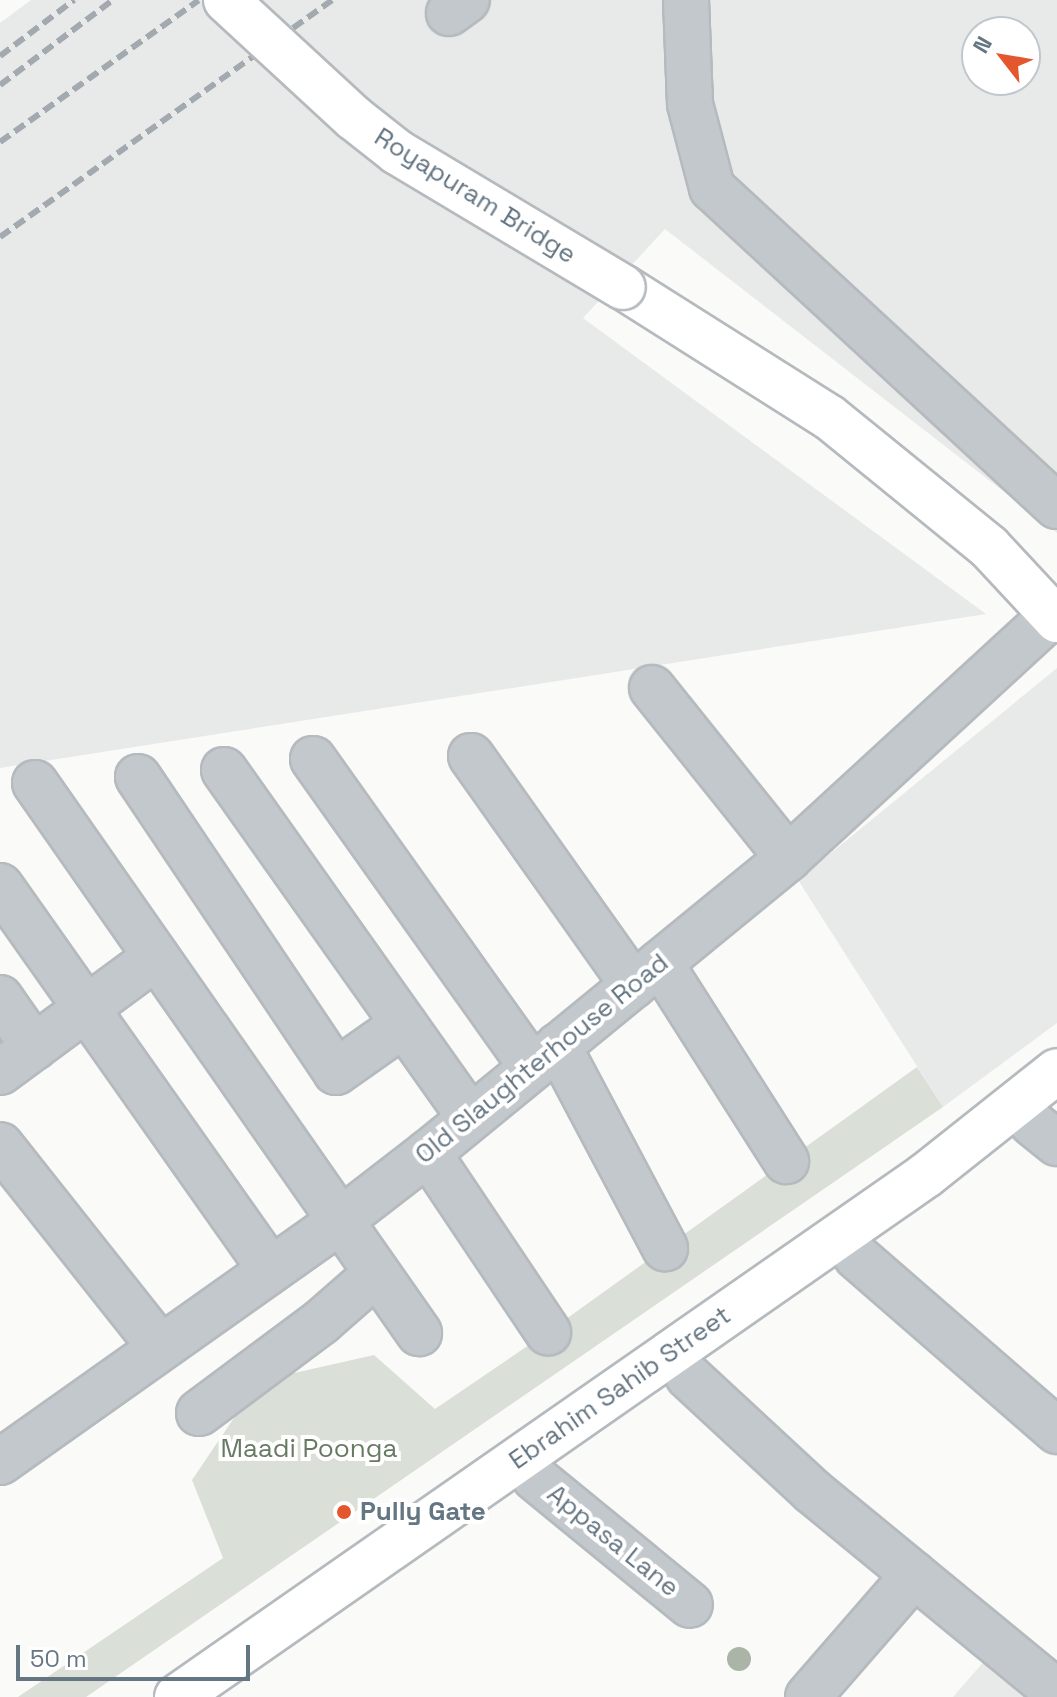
<!DOCTYPE html>
<html>
<head>
<meta charset="utf-8">
<style>
  body { margin:0 }
  #map { position:relative; width:1057px; height:1697px; overflow:hidden; background:#fafaf8; font-family:"Space Grotesk",sans-serif }
  div>[style] { position:absolute }
  .built>* { inset:0; background:#e8e9e9 }
  .green>* { inset:0; background:#dadfd7 }
  .roads { filter:drop-shadow(2px 0 #b5babe) drop-shadow(-2px 0 #b5babe) drop-shadow(0 2px #b5babe) drop-shadow(0 -2px #b5babe) }
  .minor>* { height:44px; margin:-22px; padding:0 22px; transform-origin:22px; border-radius:22px; background:#c3c8cc }
  .major>* { height:44px; margin:-22px; padding:0 22px; transform-origin:22px; border-radius:22px; background:#fff }
  .rail>* { height:6px; margin-top:-3px; transform-origin:0; background:repeating-linear-gradient(90deg,#a2aab0 0 12px,transparent 0 18px) }
  .bridges { filter:drop-shadow(2px 0 #b5babe) drop-shadow(-2px 0 #b5babe) drop-shadow(0 2px #b5babe) drop-shadow(0 -2px #b5babe) }
  .major-bridge>* { height:44px; margin:-22px; padding:0 22px; transform-origin:22px; border-radius:22px; background:#fff }
  .trees>* { width:24px; height:24px; margin:-12px; border-radius:50%; background:#aab4a7 }
  .dots>* { width:22px; height:22px; translate:-50% -50%; box-sizing:border-box; border:4px solid #fff; border-radius:50% }
  span { translate:-50% -50%; white-space:nowrap; text-align:center; line-height:1.15; -webkit-text-stroke:8px #fff; paint-order:stroke }
  .street-label { font-size:26px; color:#657683 }
  .park-label { font-size:26px; color:#687a64 }
  .poi-label { font-size:26px; color:#657683; font-weight:700 }
  .left { translate:0 -50%; text-align:left }
  .north { position:absolute; left:961px; top:16px; width:80px; height:80px; box-sizing:border-box; background:#fff; border:2px solid #c1c8cd; border-radius:50%; rotate:301deg; font-size:22px; font-weight:700; line-height:32px; text-align:center; color:#657683 }
  .north::after { content:''; display:block; margin:auto; width:28px; height:36px; background:#e4572e; clip-path:polygon(50% 0,100% 100%,50% 72%,0 100%) }
  .scale { position:absolute; left:16px; top:1645px; width:234px; height:36px; box-sizing:border-box; border:4px solid #657683; border-top:0; padding-left:10px; font-size:24px; line-height:28px; white-space:nowrap; color:#657683; -webkit-text-stroke:6px #fff; paint-order:stroke }
</style>
</head>
<body>
<div id="map">
  <div class="built">
    <div style="clip-path:polygon(evenodd,31px 0,1057px 0,1057px 533px,665px 229px,583px 318px,986px 614px,0 768px,0 23px,31px 0,977px 32px,1025px 32px,1025px 80px,977px 80px,977px 32px)"></div>
    <div style="clip-path:polygon(1057px 668px,1057px 1023px,943px 1107px,798px 880px)"></div>
    <div style="clip-path:polygon(993px 1651px,1050px 1697px,953px 1697px)"></div>
  </div>
  <div class="green">
    <div style="clip-path:polygon(917px 1067px,943px 1107px,86px 1697px,18px 1697px,223px 1558px,192px 1480px,259px 1381px,374px 1355px,435px 1409px,548px 1332px)"></div>
  </div>
  <div class="roads">
    <div class="minor">
      <div style="left:686px;top:0;width:104px;rotate:87.8deg"></div>
      <div style="left:690px;top:104px;width:87px;rotate:75.3deg"></div>
      <div style="left:712px;top:188px;width:469px;rotate:42.7deg"></div>
      <div style="left:449px;top:13px;width:22px;rotate:-36deg"></div>
      <div style="left:652px;top:688px;width:218px;rotate:51.3deg"></div>
      <div style="left:471px;top:756px;width:281px;rotate:54.7deg"></div>
      <div style="left:313px;top:759px;width:378px;rotate:54.6deg"></div>
      <div style="left:224px;top:770px;width:425px;rotate:54.7deg"></div>
      <div style="left:138px;top:777px;width:355px;rotate:56.1deg"></div>
      <div style="left:336px;top:1072px;width:83px;rotate:-35.2deg"></div>
      <div style="left:35px;top:783px;width:671px;rotate:55.08deg"></div>
      <div style="left:0;top:886px;width:469px;rotate:54.8deg"></div>
      <div style="left:660px;top:963px;width:235px;rotate:57.5deg"></div>
      <div style="left:0;top:998px;width:60px;rotate:55.2deg"></div>
      <div style="left:558px;top:1046px;width:229px;rotate:62.1deg"></div>
      <div style="left:0;top:1072px;width:194px;rotate:-36.4deg"></div>
      <div style="left:1032px;top:1123px;width:32px;rotate:39deg"></div>
      <div style="left:0;top:1145px;width:258px;rotate:51.6deg"></div>
      <div style="left:428px;top:1153px;width:216px;rotate:56.2deg"></div>
      <div style="left:856px;top:1256px;width:267px;rotate:41deg"></div>
      <div style="left:688px;top:1376px;width:169px;rotate:42.8deg"></div>
      <div style="left:812px;top:1491px;width:317px;rotate:39.4deg"></div>
      <div style="left:199px;top:1413px;width:152px;rotate:-36.7deg"></div>
      <div style="left:321px;top:1322px;width:74px;rotate:-41.2deg"></div>
      <div style="left:0;top:1462px;width:417px;rotate:-35.3deg"></div>
      <div style="left:340px;top:1221px;width:111px;rotate:-37.7deg"></div>
      <div style="left:428px;top:1153px;width:465px;rotate:-39.3deg"></div>
      <div style="left:788px;top:858px;width:357px;rotate:-42.6deg"></div>
      <div style="left:535px;top:1478px;width:200px;rotate:39.3deg"></div>
      <div style="left:808px;top:1697px;width:162px;rotate:-49deg"></div>
    </div>
    <div class="major">
      <div style="left:623px;top:287px;width:244px;rotate:32.3deg"></div>
      <div style="left:829px;top:417px;width:206px;rotate:39.1deg"></div>
      <div style="left:989px;top:547px;width:100px;rotate:47deg"></div>
      <div style="left:177px;top:1697px;width:913px;rotate:-34.87deg"></div>
      <div style="left:926px;top:1175px;width:167px;rotate:-38.4deg"></div>
    </div>
  </div>
  <div class="rail">
    <div style="left:0;top:56px;width:93px;rotate:-37.1deg"></div>
    <div style="left:0;top:85px;width:141px;rotate:-37deg"></div>
    <div style="left:0;top:142px;width:244px;rotate:-35.5deg"></div>
    <div style="left:0;top:237px;width:408px;rotate:-35.5deg"></div>
  </div>
  <div class="bridges">
    <div class="major-bridge">
      <div style="left:226px;top:0;width:174px;rotate:42.7deg"></div>
      <div style="left:354px;top:118px;width:55px;rotate:38.3deg"></div>
      <div style="left:397px;top:152px;width:263px;rotate:30.9deg"></div>
    </div>
  </div>
  <div class="trees">
    <div style="left:739px;top:1659px"></div>
  </div>
  <div class="dots">
    <div style="left:344px;top:1512px;background:#e4572e"></div>
  </div>
  <div class="street-label">
    <span style="left:475px;top:196px;rotate:32deg">Royapuram Bridge</span>
    <span style="left:542px;top:1059px;rotate:-39deg">Old Slaughterhouse Road</span>
    <span style="left:620px;top:1388px;rotate:-35deg">Ebrahim Sahib Street</span>
    <span style="left:613px;top:1541px;rotate:39deg">Appasa Lane</span>
  </div>
  <div class="park-label">
    <span style="left:309px;top:1449px">Maadi Poonga</span>
  </div>
  <div class="poi-label">
    <span class="left" style="left:360px;top:1512px">Pully Gate</span>
  </div>
  <div class="north">N</div>
  <div class="scale">50 m</div>
</div>
</body>
</html>
